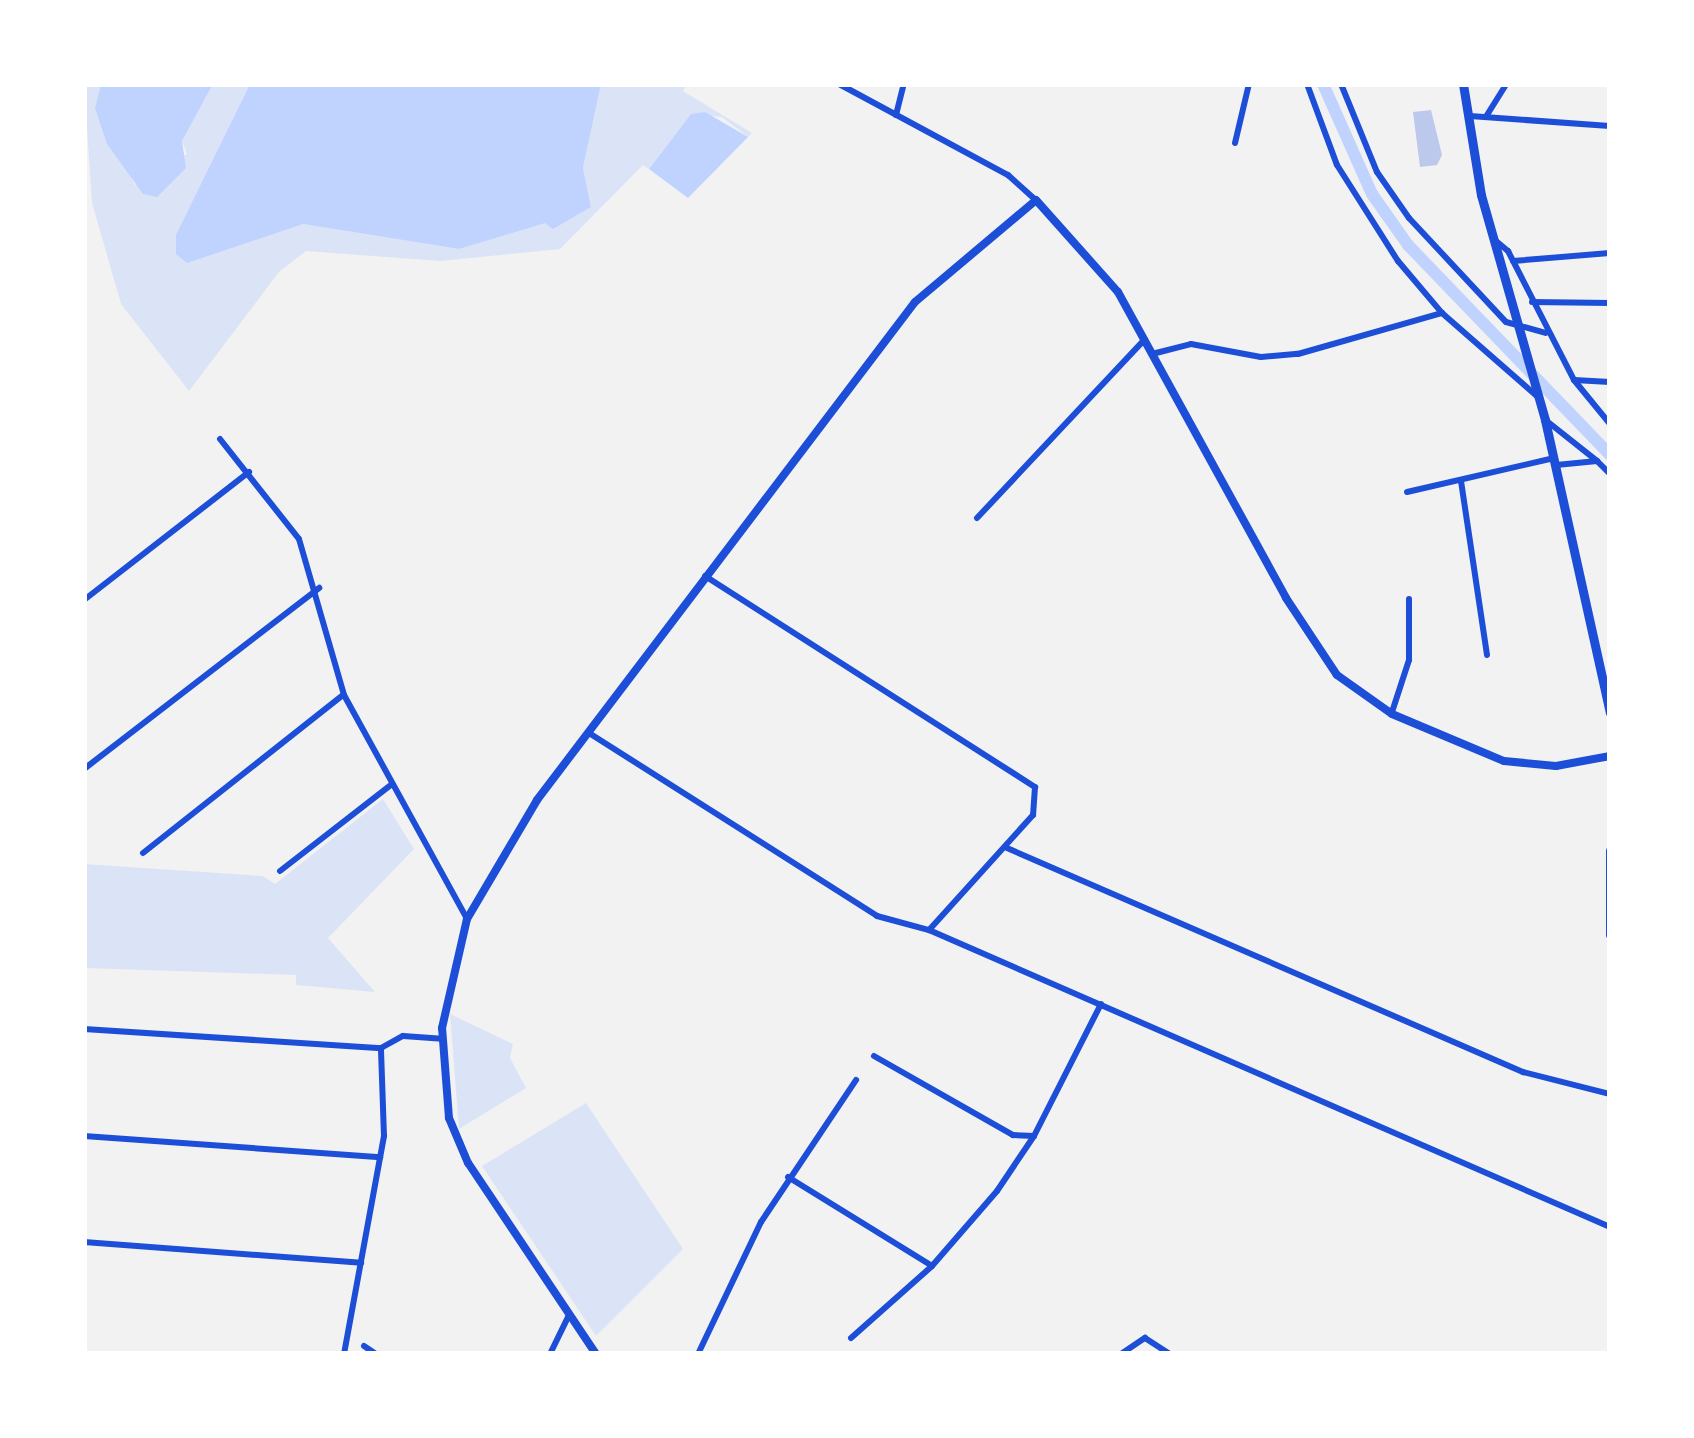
<!DOCTYPE html>
<html>
<head>
<meta charset="utf-8">
<style>
  body { margin:0 }
  #map { position:relative; width:1694px; height:1438px; overflow:hidden; background:#f2f2f2; font-family:"Nunito Sans",sans-serif }
  div>[style] { position:absolute }
  .green>* { inset:0; background:#dbe4f7 }
  .water>* { inset:0; background:#bfd3fe }
  .canal>* { height:12px; margin:-6px; padding:0 6px; transform-origin:6px; border-radius:6px; background:#bfd3fe }
  .building>* { inset:0; background:#bdc9ec }
  .minor>* { height:6px; margin:-3px; padding:0 3px; transform-origin:3px; border-radius:3px; background:#1d4ed8 }
  .tertiary>* { height:8px; margin:-4px; padding:0 4px; transform-origin:4px; border-radius:4px; background:#1d4ed8 }
  .secondary>* { height:9px; margin:-4.5px; padding:0 4.5px; transform-origin:4.5px; border-radius:4.5px; background:#1d4ed8 }
  span { translate:-50% -50%; white-space:nowrap; text-align:center; line-height:1.15; -webkit-text-stroke:10px #fff; paint-order:stroke }
  .frame { position:absolute; inset:0; border:87px solid #fff; pointer-events:none }
</style>
</head>
<body>
<div id="map">
  <div class="green">
    <div style="clip-path:polygon(84px 84px,101px 84px,95px 108px,135px 185px,187px 154px,182px 141px,213px 84px,250px 84px,197px 194px,210px 250px,303px 224px,459px 249px,591px 207px,583px 168px,601px 84px,687px 84px,683px 91px,752px 133px,748px 137px,722px 117px,691px 114px,649px 169px,643px 165px,560px 249px,440px 261px,306px 251px,279px 272px,189px 391px,121px 304px,92px 203px)"></div>
    <div style="clip-path:polygon(383px 799px,414px 849px,328px 938px,375px 992px,296px 985px,296px 975px,84px 968px,84px 864px,263px 876px,275px 884px)"></div>
    <div style="clip-path:polygon(450px 1014px,513px 1044px,510px 1058px,526px 1088px,459px 1129px)"></div>
    <div style="clip-path:polygon(586px 1103px,683px 1249px,596px 1336px,482px 1166px)"></div>
  </div>
  <div class="water">
    <div style="clip-path:polygon(101px 84px,213px 84px,182px 141px,186px 168px,157px 197px,143px 194px,107px 144px,95px 108px)"></div>
    <div style="clip-path:polygon(250px 84px,601px 84px,583px 168px,591px 207px,553px 229px,545px 223px,459px 249px,303px 224px,187px 263px,176px 254px,176px 235px)"></div>
    <div style="clip-path:polygon(705px 112px,748px 137px,688px 198px,649px 169px,691px 114px)"></div>
  </div>
  <div class="canal">
    <div style="left:1323px;top:84px;width:120px;rotate:66deg"></div>
    <div style="left:1372px;top:194px;width:62px;rotate:54.8deg"></div>
    <div style="left:1408px;top:245px;width:291px;rotate:46.1deg"></div>
  </div>
  <div class="building">
    <div style="clip-path:polygon(1431px 110px,1442px 155px,1437px 165px,1420px 167px,1413px 112px)"></div>
  </div>
  <div class="minor">
    <div style="left:839px;top:84px;width:192px;rotate:28.3deg"></div>
    <div style="left:1008px;top:175px;width:38px;rotate:42deg"></div>
    <div style="left:1307px;top:84px;width:86px;rotate:69.7deg"></div>
    <div style="left:1337px;top:165px;width:114px;rotate:57.6deg"></div>
    <div style="left:1398px;top:261px;width:68px;rotate:49.8deg"></div>
    <div style="left:1442px;top:313px;width:129px;rotate:41.2deg"></div>
    <div style="left:1341px;top:84px;width:95px;rotate:67.8deg"></div>
    <div style="left:1377px;top:172px;width:56px;rotate:55.2deg"></div>
    <div style="left:1409px;top:218px;width:142px;rotate:47deg"></div>
    <div style="left:1506px;top:322px;width:41px;rotate:15.4deg"></div>
    <div style="left:896px;top:115px;width:32px;rotate:-76deg"></div>
    <div style="left:1487px;top:115px;width:36px;rotate:-58deg"></div>
    <div style="left:1470px;top:116px;width:140px;rotate:4.1deg"></div>
    <div style="left:1235px;top:143px;width:61px;rotate:-76.7deg"></div>
    <div style="left:1496px;top:241px;width:16px;rotate:40deg"></div>
    <div style="left:1508px;top:251px;width:145px;rotate:62.9deg"></div>
    <div style="left:1574px;top:380px;width:57px;rotate:50.7deg"></div>
    <div style="left:1513px;top:261px;width:97px;rotate:-4.7deg"></div>
    <div style="left:1532px;top:302px;width:78px;rotate:0.7deg"></div>
    <div style="left:1152px;top:354px;width:40px;rotate:-14.4deg"></div>
    <div style="left:1191px;top:344px;width:71px;rotate:10.5deg"></div>
    <div style="left:1261px;top:357px;width:37px;rotate:-5deg"></div>
    <div style="left:1298px;top:354px;width:150px;rotate:-15.9deg"></div>
    <div style="left:1574px;top:380px;width:36px;rotate:3deg"></div>
    <div style="left:1548px;top:422px;width:63px;rotate:38.5deg"></div>
    <div style="left:1597px;top:461px;width:41px;rotate:174.4deg"></div>
    <div style="left:220px;top:439px;width:127px;rotate:51.7deg"></div>
    <div style="left:299px;top:539px;width:162px;rotate:73.9deg"></div>
    <div style="left:344px;top:695px;width:256px;rotate:61.2deg"></div>
    <div style="left:1597px;top:461px;width:18px;rotate:45deg"></div>
    <div style="left:1461px;top:481px;width:176px;rotate:81.5deg"></div>
    <div style="left:1407px;top:492px;width:151px;rotate:-13deg"></div>
    <div style="left:977px;top:518px;width:245px;rotate:-46.8deg"></div>
    <div style="left:705px;top:576px;width:392px;rotate:32.6deg"></div>
    <div style="left:1035px;top:787px;width:28px;rotate:94deg"></div>
    <div style="left:1033px;top:815px;width:155px;rotate:132.1deg"></div>
    <div style="left:84px;top:600px;width:209px;rotate:-37.8deg"></div>
    <div style="left:1392px;top:712px;width:55px;rotate:-71.9deg"></div>
    <div style="left:1409px;top:660px;width:61px;rotate:-90deg"></div>
    <div style="left:589px;top:733px;width:341px;rotate:32.4deg"></div>
    <div style="left:877px;top:916px;width:54px;rotate:15.1deg"></div>
    <div style="left:929px;top:930px;width:743px;rotate:23.56deg"></div>
    <div style="left:84px;top:769px;width:297px;rotate:-37.6deg"></div>
    <div style="left:1007px;top:848px;width:563px;rotate:23.47deg"></div>
    <div style="left:1523px;top:1072px;width:90px;rotate:14.2deg"></div>
    <div style="left:143px;top:853px;width:255px;rotate:-38.3deg"></div>
    <div style="left:280px;top:871px;width:140px;rotate:-37.8deg"></div>
    <div style="left:84px;top:1029px;width:298px;rotate:3.7deg"></div>
    <div style="left:874px;top:1056px;width:160px;rotate:29.6deg"></div>
    <div style="left:1013px;top:1135px;width:21px;rotate:3deg"></div>
    <div style="left:84px;top:1136px;width:297px;rotate:4.1deg"></div>
    <div style="left:788px;top:1177px;width:169px;rotate:31.7deg"></div>
    <div style="left:84px;top:1242px;width:278px;rotate:4.3deg"></div>
    <div style="left:851px;top:1338px;width:108px;rotate:-41.6deg"></div>
    <div style="left:932px;top:1266px;width:99px;rotate:-49.1deg"></div>
    <div style="left:997px;top:1191px;width:66px;rotate:-56.1deg"></div>
    <div style="left:1034px;top:1136px;width:148px;rotate:-63.1deg"></div>
    <div style="left:364px;top:1346px;width:14px;rotate:34deg"></div>
    <div style="left:344px;top:1354px;width:222px;rotate:-79.6deg"></div>
    <div style="left:384px;top:1136px;width:88px;rotate:-92deg"></div>
    <div style="left:381px;top:1048px;width:25px;rotate:-29deg"></div>
    <div style="left:403px;top:1036px;width:39px;rotate:4deg"></div>
    <div style="left:550px;top:1354px;width:43px;rotate:-64deg"></div>
    <div style="left:698px;top:1354px;width:146px;rotate:-64.5deg"></div>
    <div style="left:761px;top:1222px;width:171px;rotate:-56.2deg"></div>
    <div style="left:1121px;top:1354px;width:29px;rotate:-34deg"></div>
    <div style="left:1145px;top:1338px;width:30px;rotate:33deg"></div>
  </div>
  <div class="tertiary">
    <div style="left:1610px;top:851px;width:84px;rotate:90deg"></div>
    <div style="left:596px;top:1354px;width:230px;rotate:-123.8deg"></div>
    <div style="left:468px;top:1163px;width:49px;rotate:-112.9deg"></div>
    <div style="left:449px;top:1118px;width:90px;rotate:-94.4deg"></div>
    <div style="left:442px;top:1028px;width:112px;rotate:-77.1deg"></div>
    <div style="left:467px;top:919px;width:138px;rotate:-59.5deg"></div>
    <div style="left:537px;top:800px;width:625px;rotate:-52.8deg"></div>
    <div style="left:915px;top:302px;width:158px;rotate:-40.1deg"></div>
    <div style="left:1036px;top:200px;width:123px;rotate:48.3deg"></div>
    <div style="left:1118px;top:292px;width:349px;rotate:61.2deg"></div>
    <div style="left:1286px;top:598px;width:92px;rotate:56.5deg"></div>
    <div style="left:1337px;top:675px;width:67px;rotate:35.3deg"></div>
    <div style="left:1392px;top:714px;width:121px;rotate:22.8deg"></div>
    <div style="left:1504px;top:761px;width:52px;rotate:5.5deg"></div>
    <div style="left:1556px;top:766px;width:55px;rotate:-10.5deg"></div>
  </div>
  <div class="secondary">
    <div style="left:1463px;top:84px;width:112px;rotate:80.8deg"></div>
    <div style="left:1481px;top:195px;width:234px;rotate:74.1deg"></div>
    <div style="left:1545px;top:420px;width:300px;rotate:77.5deg"></div>
  </div>
  <div class="frame"></div>
</div>
</body>
</html>
